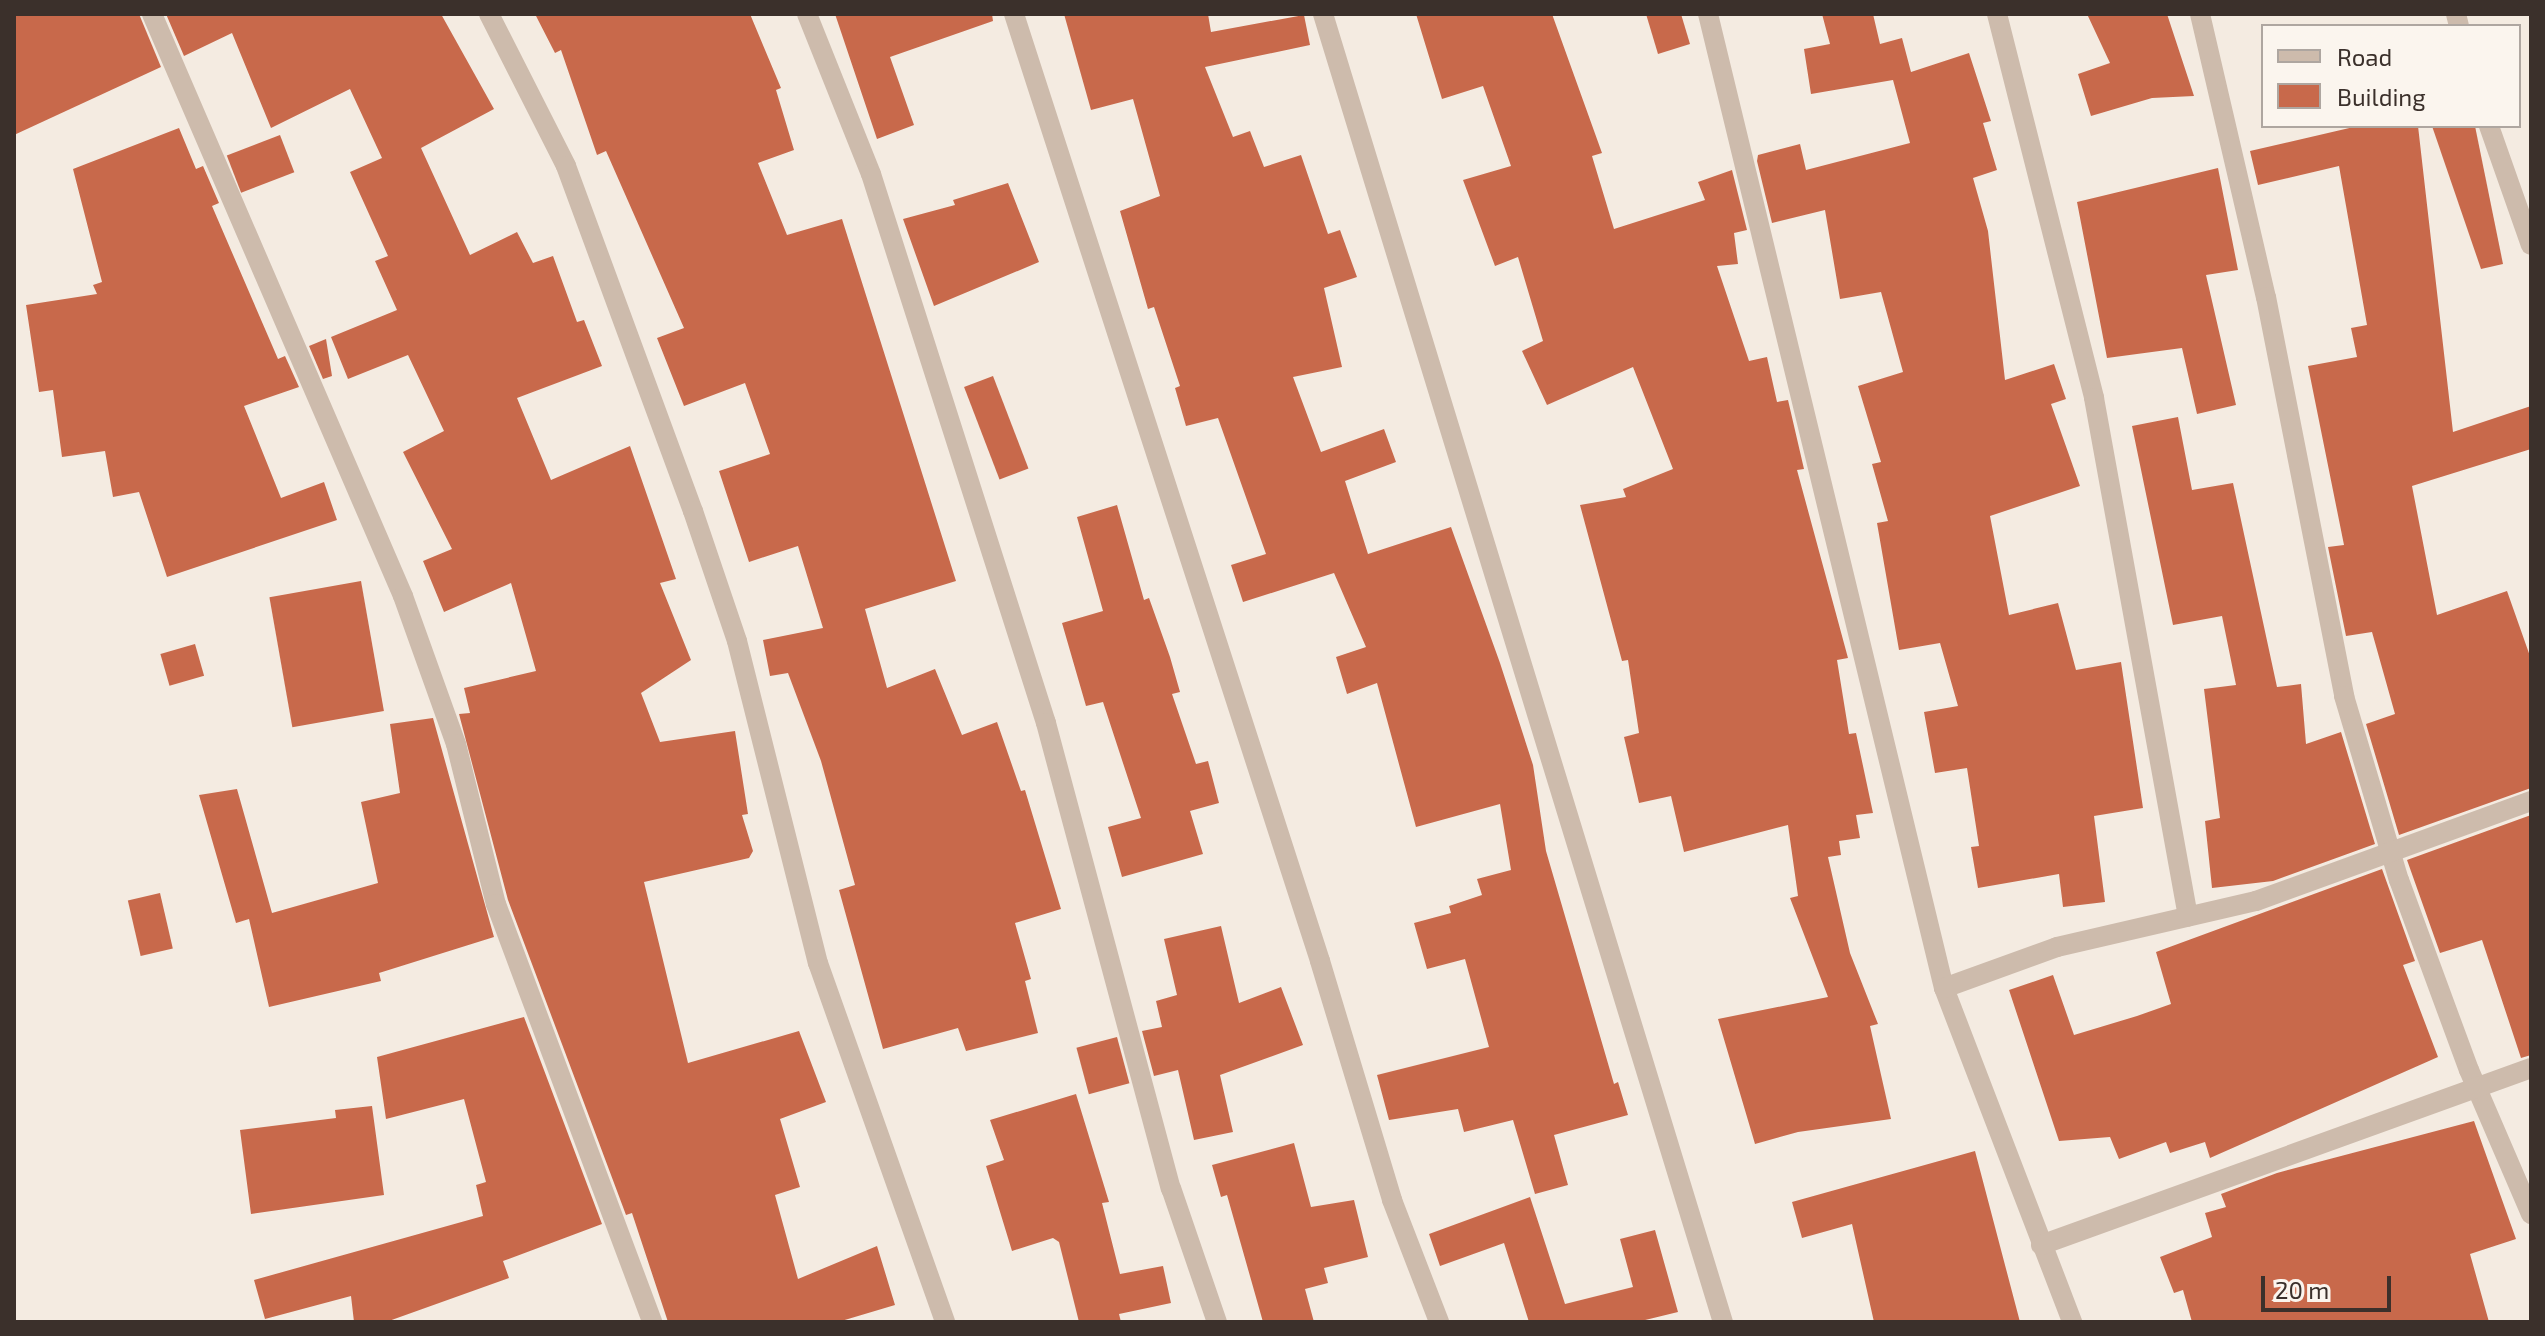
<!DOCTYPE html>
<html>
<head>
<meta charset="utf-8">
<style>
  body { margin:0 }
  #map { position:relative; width:2545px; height:1336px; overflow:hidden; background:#f4ebe1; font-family:"Exo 2",sans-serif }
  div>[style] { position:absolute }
  .building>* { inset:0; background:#c8694b; transform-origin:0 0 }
  .street>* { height:20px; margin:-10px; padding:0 10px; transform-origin:10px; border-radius:10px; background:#cdbbac }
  span { translate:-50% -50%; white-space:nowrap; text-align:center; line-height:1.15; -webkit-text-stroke:6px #fbf5ee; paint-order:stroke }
  .frame { position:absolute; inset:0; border:16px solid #3b302b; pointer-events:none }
  .legend { position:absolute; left:2261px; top:24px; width:260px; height:104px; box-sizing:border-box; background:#fbf5ee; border:2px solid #aea6a0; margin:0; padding:10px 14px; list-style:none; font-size:24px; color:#3b302b }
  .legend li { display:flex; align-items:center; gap:16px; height:40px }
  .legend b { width:40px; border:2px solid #aea6a0 }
  .scale { position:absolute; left:2261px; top:1276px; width:130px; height:36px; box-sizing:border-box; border:4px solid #3b302b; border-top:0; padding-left:10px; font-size:24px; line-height:28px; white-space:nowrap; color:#3b302b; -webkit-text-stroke:6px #fbf5ee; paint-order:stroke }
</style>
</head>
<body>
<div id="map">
  <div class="building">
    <div style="clip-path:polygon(14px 14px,139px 14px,161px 67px,14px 135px)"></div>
    <div style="clip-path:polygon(166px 14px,441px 14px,494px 109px,421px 148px,470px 255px,517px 232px,533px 263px,553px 256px,577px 322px,584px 320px,602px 366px,517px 398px,551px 480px,630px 446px,676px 579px,660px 583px,691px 660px,641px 693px,660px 742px,735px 731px,748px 814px,742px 815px,753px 851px,749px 858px,644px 882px,688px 1063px,799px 1031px,826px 1102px,780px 1119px,800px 1187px,775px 1195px,798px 1279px,877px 1246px,895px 1305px,838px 1322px,668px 1322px,632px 1213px,626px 1215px,508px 900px,459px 714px,470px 713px,464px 688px,536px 671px,511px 583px,444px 612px,423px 561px,452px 549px,403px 452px,444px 431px,408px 355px,348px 379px,331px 337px,397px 310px,375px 261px,388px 256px,350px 172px,382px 158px,350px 89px,271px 128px,232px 33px,184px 56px)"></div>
    <div style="clip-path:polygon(535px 14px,750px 14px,781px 88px,776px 90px,794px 150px,758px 163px,787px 235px,842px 219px,956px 581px,865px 609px,887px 688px,935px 669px,962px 735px,997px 722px,1021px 791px,1025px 790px,1061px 909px,1015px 923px,1031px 979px,1025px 981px,1038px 1033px,966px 1051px,958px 1028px,883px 1049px,839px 890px,855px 885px,821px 761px,788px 673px,770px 676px,763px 640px,823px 628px,798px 546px,749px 562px,719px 471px,770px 454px,745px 383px,684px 406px,657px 338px,684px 328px,606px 151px,597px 155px,561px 50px,555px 53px)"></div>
    <div style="clip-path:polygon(835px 14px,992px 14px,993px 21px,890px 57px,914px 125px,877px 139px)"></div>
    <div style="clip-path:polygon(1064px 14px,1208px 14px,1211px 32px,1304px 15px,1310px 45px,1205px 67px,1233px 137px,1250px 131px,1264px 167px,1301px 155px,1328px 234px,1340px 230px,1357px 277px,1324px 288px,1342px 367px,1293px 377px,1321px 452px,1384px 429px,1396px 462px,1345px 481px,1368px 554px,1451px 527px,1500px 663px,1533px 765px,1546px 851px,1614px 1084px,1618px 1082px,1628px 1115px,1554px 1135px,1568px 1185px,1535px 1194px,1513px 1120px,1464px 1132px,1458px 1109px,1389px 1120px,1377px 1075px,1489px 1047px,1465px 959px,1427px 969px,1414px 923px,1451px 913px,1449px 906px,1482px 895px,1477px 879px,1511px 870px,1500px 804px,1416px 827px,1377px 683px,1347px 694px,1336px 657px,1366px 647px,1334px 573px,1243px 602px,1231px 565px,1266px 554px,1218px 418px,1186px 426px,1175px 388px,1180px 386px,1154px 307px,1148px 309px,1120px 211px,1160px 196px,1133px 99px,1091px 110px)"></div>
    <div style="clip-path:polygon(1416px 14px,1552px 14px,1602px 153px,1592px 156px,1614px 229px,1705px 200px,1698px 182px,1732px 170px,1747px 230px,1734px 233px,1738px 264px,1717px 266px,1749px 361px,1767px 357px,1777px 402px,1788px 400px,1804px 469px,1797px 470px,1848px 658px,1837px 660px,1849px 734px,1856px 733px,1873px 813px,1856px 815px,1860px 838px,1839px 841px,1841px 855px,1828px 857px,1850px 953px,1878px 1024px,1870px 1026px,1891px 1119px,1798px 1132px,1755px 1144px,1718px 1019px,1828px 997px,1790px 898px,1798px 896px,1788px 825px,1684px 852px,1671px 796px,1639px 803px,1624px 737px,1639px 733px,1628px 660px,1622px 661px,1580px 505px,1626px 497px,1623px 489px,1673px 469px,1633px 367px,1547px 405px,1522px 351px,1543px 341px,1518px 257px,1495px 266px,1463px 180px,1511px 166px,1483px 86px,1442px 99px)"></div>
    <div style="clip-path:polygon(1646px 14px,1681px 14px,1690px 44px,1658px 54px)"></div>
    <div style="clip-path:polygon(1822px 14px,1873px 14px,1880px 44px,1902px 38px,1911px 72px,1969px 53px,1991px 121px,1983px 123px,1997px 170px,1973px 178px,1988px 231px,2005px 380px,2054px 364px,2066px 399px,2051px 404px,2080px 486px,1990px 516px,2009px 615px,2058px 603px,2076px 670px,2121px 662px,2143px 808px,2094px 816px,2105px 902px,2063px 907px,2059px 874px,1978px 888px,1971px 847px,1979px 846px,1967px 768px,1935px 773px,1924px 712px,1958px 706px,1940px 643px,1899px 650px,1877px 523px,1888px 521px,1872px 464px,1881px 462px,1858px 386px,1903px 372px,1881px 292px,1840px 299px,1825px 210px,1772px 223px,1757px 161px,1758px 155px,1800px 144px,1806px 170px,1910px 143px,1893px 80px,1811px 94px,1804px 49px,1830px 44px)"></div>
    <div style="clip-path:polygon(2087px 14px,2167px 14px,2194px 96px,2152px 98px,2091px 116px,2078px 74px,2110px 63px)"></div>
    <div style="clip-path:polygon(2358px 126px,2418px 126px,2453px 432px,2531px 406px,2531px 449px,2412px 486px,2437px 615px,2507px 591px,2531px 659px,2531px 788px,2399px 835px,2366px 724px,2395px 714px,2372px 632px,2346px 636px,2328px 547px,2344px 545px,2308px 366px,2357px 357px,2351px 328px,2367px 325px,2339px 166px,2258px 185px,2250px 151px)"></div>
    <div style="clip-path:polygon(2432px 126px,2475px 126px,2503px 264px,2481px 269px)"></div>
    <div style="clip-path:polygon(179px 128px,196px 169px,203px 166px,219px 203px,212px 206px,218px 220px,278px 359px,285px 356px,299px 387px,244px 406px,281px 498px,324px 482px,337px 520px,167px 577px,139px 492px,113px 497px,105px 451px,62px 457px,53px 390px,39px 392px,26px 305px,97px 294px,93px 285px,102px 282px,73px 169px)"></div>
    <div style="left:280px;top:135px;width:40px;height:57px;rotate:69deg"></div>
    <div style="clip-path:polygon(2218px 168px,2238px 270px,2206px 275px,2236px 405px,2197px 414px,2182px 348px,2107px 358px,2077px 202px)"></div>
    <div style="clip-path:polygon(1008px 183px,1039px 262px,934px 306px,903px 219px,955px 205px,953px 200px)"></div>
    <div style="clip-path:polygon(326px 339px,332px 376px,323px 379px,309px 346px)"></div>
    <div style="left:993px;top:376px;width:99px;height:31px;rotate:69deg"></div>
    <div style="clip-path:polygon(2178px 417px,2192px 490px,2233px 483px,2277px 687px,2301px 684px,2306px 744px,2341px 732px,2375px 844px,2273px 881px,2212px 888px,2205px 821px,2220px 818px,2204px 689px,2236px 685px,2222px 616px,2173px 625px,2132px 426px)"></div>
    <div style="clip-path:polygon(1117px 505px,1144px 600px,1149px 598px,1170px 657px,1180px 692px,1172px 694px,1196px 764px,1208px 761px,1219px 803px,1190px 811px,1203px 854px,1122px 877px,1108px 827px,1141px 818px,1103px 702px,1086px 706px,1062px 623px,1103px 611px,1077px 517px)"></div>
    <div style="left:361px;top:581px;width:132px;height:93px;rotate:80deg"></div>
    <div style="left:195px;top:644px;width:33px;height:36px;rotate:74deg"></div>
    <div style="clip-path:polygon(433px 718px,494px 937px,379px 973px,381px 981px,269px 1007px,249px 919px,236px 923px,199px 795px,237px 789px,272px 913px,378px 883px,361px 802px,400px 793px,390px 724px)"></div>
    <div style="clip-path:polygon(2531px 815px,2531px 1055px,2521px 1058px,2482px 940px,2440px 953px,2407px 860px)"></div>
    <div style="clip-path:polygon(2382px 869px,2415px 961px,2403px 965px,2438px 1057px,2210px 1158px,2205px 1142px,2170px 1153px,2166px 1142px,2119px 1159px,2110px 1137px,2059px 1141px,2009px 990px,2053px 975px,2074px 1035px,2137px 1016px,2171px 1004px,2156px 952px)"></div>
    <div style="left:160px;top:893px;width:57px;height:33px;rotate:77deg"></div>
    <div style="clip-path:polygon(1221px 926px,1239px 1003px,1281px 987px,1303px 1045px,1220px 1075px,1233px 1132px,1194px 1140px,1178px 1070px,1154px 1076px,1142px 1031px,1162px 1027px,1156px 1001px,1177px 995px,1164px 939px)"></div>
    <div style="clip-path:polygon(524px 1017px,602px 1224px,503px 1261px,509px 1278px,386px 1322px,354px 1322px,351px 1296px,265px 1319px,254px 1280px,483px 1216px,476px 1185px,486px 1182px,464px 1099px,386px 1119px,377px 1057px)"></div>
    <div style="left:1117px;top:1037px;width:48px;height:42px;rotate:75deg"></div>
    <div style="clip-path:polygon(1076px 1094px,1109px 1202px,1102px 1203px,1120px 1274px,1163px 1266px,1171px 1303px,1119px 1314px,1121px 1322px,1079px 1322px,1059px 1242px,1053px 1238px,1012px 1251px,986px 1166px,1004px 1160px,990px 1120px)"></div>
    <div style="clip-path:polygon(372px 1106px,384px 1195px,251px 1214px,240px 1130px,336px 1118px,335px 1110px)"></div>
    <div style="clip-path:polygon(2474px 1121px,2516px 1239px,2470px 1254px,2489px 1322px,2192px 1322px,2183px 1290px,2174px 1293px,2160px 1257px,2212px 1237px,2205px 1213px,2226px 1207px,2221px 1194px,2277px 1173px)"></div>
    <div style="clip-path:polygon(1294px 1143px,1311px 1207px,1354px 1200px,1368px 1257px,1324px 1268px,1328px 1283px,1305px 1289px,1314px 1322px,1263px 1322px,1227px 1195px,1221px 1197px,1212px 1165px)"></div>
    <div style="clip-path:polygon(1975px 1151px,2020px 1322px,1874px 1322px,1852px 1224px,1802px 1238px,1792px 1202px)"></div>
    <div style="clip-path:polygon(1530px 1197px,1565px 1304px,1633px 1287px,1620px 1239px,1655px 1230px,1678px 1312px,1637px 1322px,1529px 1322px,1504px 1243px,1440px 1266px,1429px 1234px)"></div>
  </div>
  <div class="street">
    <div style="left:152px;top:14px;width:634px;rotate:66.67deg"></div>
    <div style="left:403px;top:596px;width:157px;rotate:70.3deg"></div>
    <div style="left:456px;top:744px;width:165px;rotate:76deg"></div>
    <div style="left:496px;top:904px;width:446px;rotate:69.5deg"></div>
    <div style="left:489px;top:14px;width:170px;rotate:63.1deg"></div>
    <div style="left:566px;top:166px;width:368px;rotate:69.8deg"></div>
    <div style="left:693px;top:511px;width:137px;rotate:71.3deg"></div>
    <div style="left:737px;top:641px;width:332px;rotate:75.9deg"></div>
    <div style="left:818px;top:963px;width:381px;rotate:70.5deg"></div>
    <div style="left:807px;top:14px;width:172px;rotate:68.2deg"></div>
    <div style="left:871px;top:174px;width:576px;rotate:72.32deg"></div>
    <div style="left:1046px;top:723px;width:482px;rotate:75deg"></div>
    <div style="left:1171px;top:1188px;width:142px;rotate:71.1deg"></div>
    <div style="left:1014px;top:14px;width:995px;rotate:72.09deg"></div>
    <div style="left:1320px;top:961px;width:250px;rotate:73.2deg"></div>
    <div style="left:1392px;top:1200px;width:131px;rotate:68.9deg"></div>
    <div style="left:1323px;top:14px;width:1368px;rotate:73deg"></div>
    <div style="left:1708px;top:14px;width:1002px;rotate:76.38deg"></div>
    <div style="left:1944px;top:988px;width:358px;rotate:69deg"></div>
    <div style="left:1997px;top:14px;width:396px;rotate:75.8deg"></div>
    <div style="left:2094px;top:398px;width:527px;rotate:79.73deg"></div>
    <div style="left:2200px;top:14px;width:291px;rotate:76.9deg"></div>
    <div style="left:2266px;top:297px;width:407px;rotate:78.9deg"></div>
    <div style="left:2344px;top:696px;width:192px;rotate:73.4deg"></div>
    <div style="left:2399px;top:880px;width:202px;rotate:69.8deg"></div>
    <div style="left:2469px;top:1070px;width:157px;rotate:66.7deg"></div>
    <div style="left:2456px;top:14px;width:12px;rotate:76deg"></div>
    <div style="left:2489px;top:126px;width:126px;rotate:70.6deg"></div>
    <div style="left:1944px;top:988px;width:120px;rotate:-19.9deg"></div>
    <div style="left:2057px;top:947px;width:204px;rotate:-13deg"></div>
    <div style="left:2256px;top:901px;width:293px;rotate:-20deg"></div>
    <div style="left:2041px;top:1245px;width:521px;rotate:-19.86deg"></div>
  </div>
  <div class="frame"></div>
  <ul class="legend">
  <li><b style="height:10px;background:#cdbbac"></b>Road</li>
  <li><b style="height:22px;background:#c8694b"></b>Building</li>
  </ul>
  <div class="scale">20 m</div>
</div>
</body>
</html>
